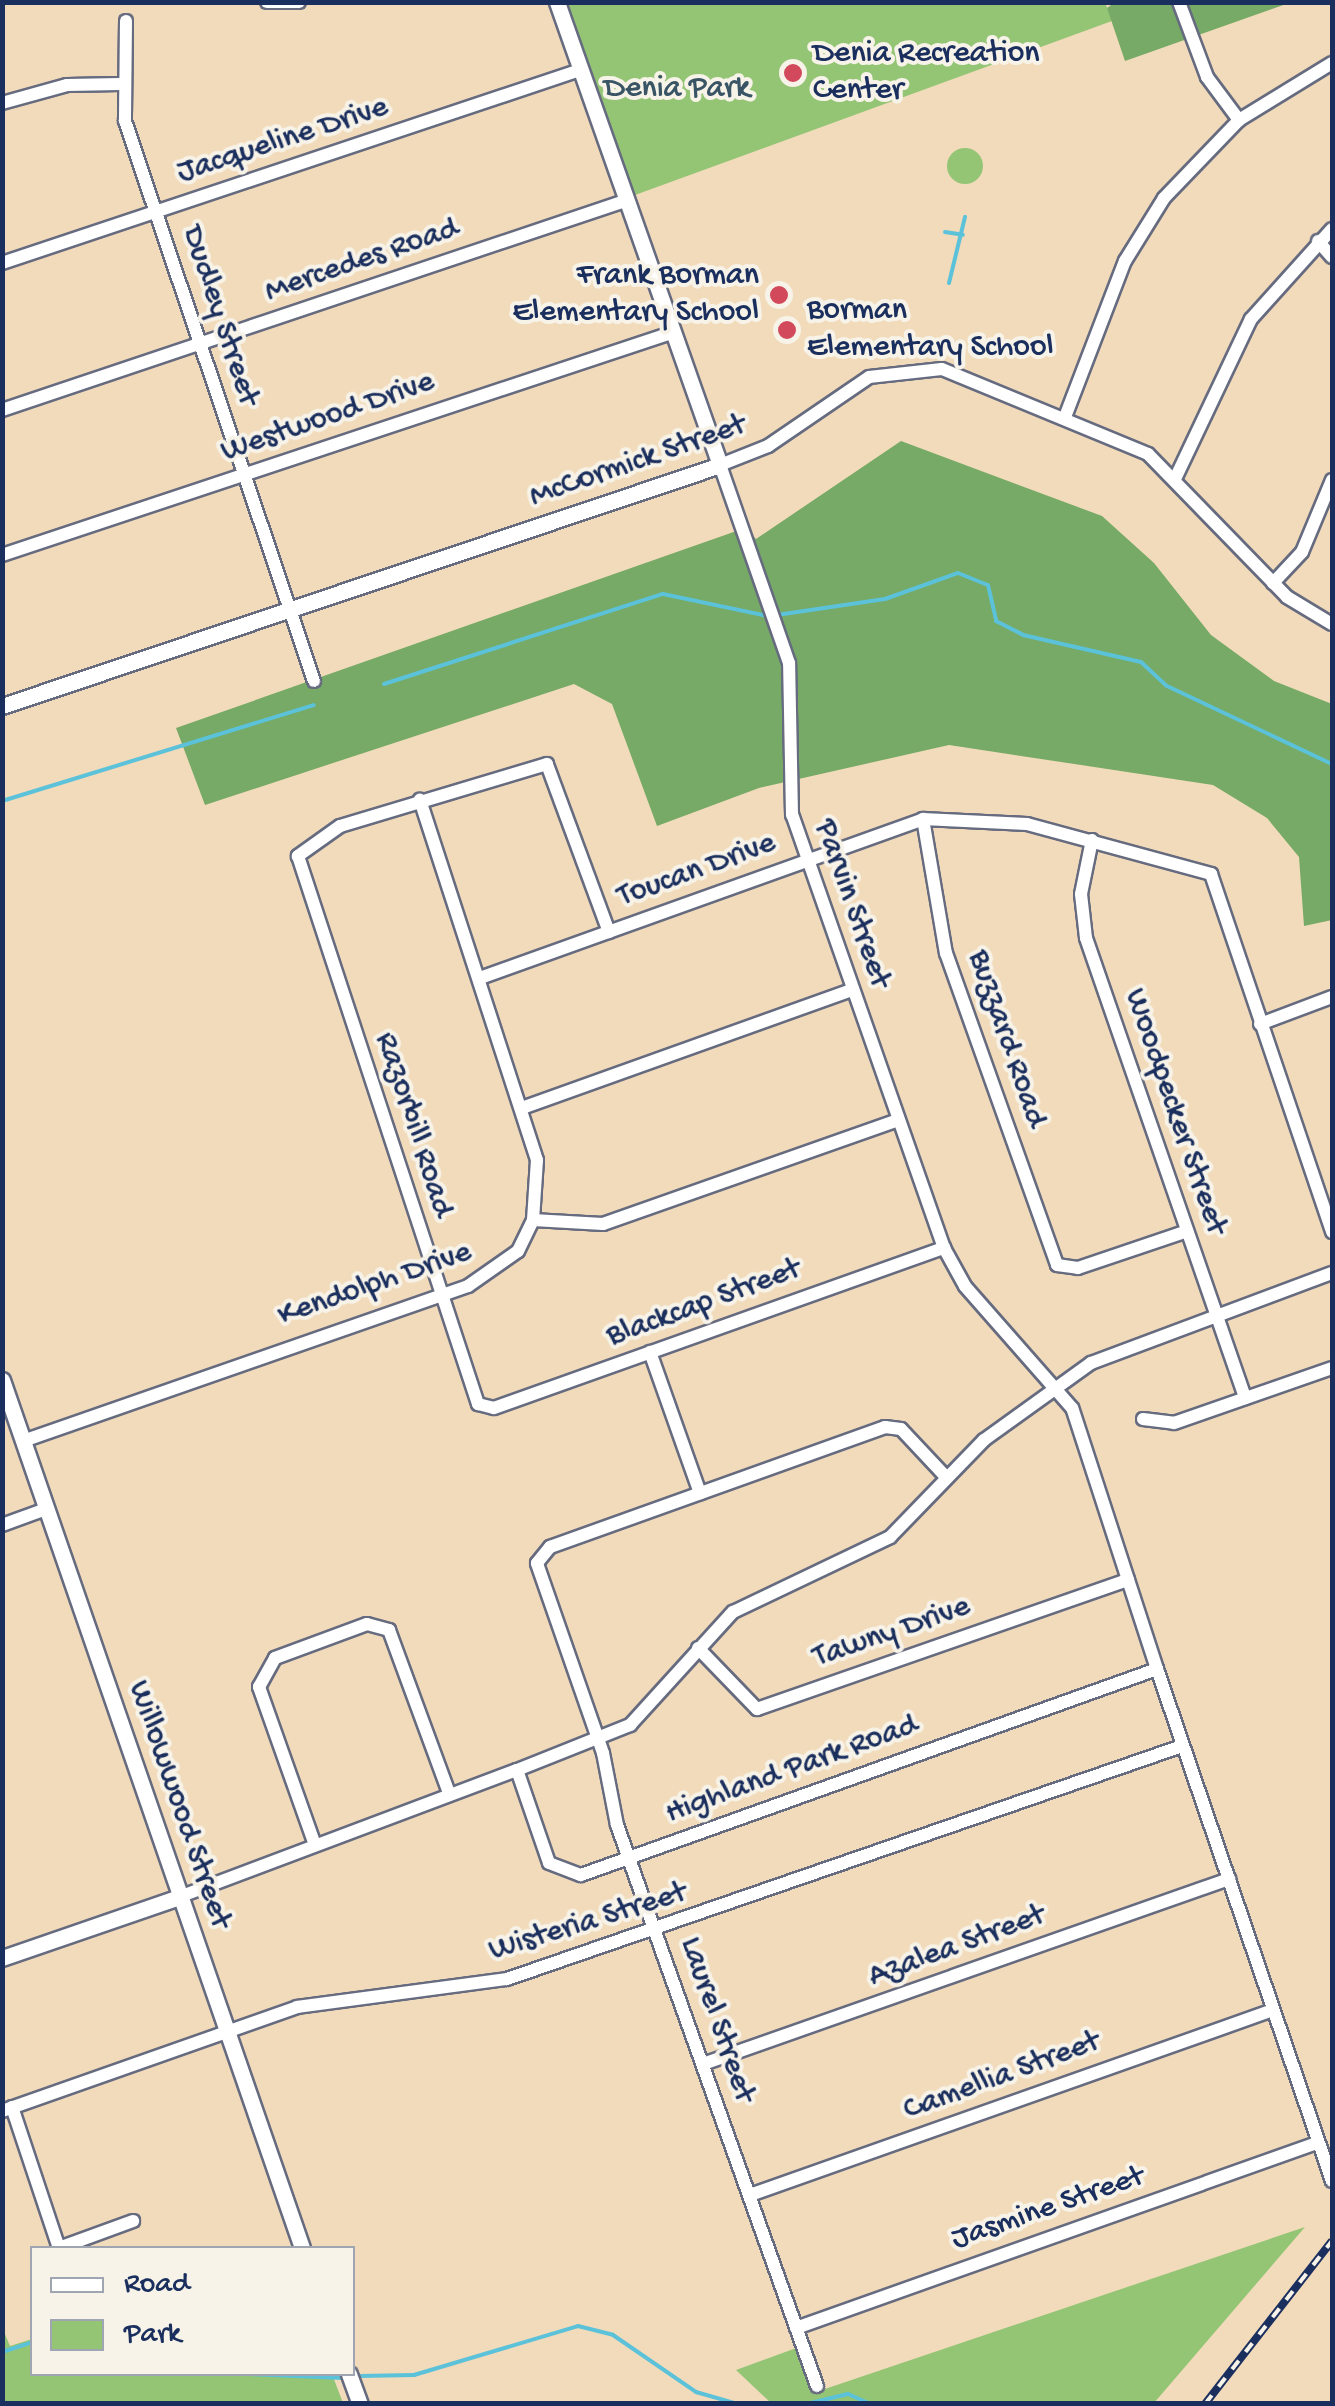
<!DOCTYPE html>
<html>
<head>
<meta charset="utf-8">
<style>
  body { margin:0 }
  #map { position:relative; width:1335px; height:2406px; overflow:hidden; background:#f2dbbb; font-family:"Gochi Hand",sans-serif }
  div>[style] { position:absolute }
  .green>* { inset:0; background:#93c575 }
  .round { border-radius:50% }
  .forest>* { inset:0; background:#76aa66 }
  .stream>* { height:4px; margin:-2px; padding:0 2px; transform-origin:2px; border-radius:2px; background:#5cc2d9 }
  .roads { filter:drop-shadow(2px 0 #666b7f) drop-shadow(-2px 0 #666b7f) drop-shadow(0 2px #666b7f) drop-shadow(0 -2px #666b7f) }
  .minor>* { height:12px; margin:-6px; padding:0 6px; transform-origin:6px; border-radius:6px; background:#fff }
  .tertiary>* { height:15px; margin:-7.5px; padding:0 7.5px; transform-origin:7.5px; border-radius:7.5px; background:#fff }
  .rail>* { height:8px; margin-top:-4px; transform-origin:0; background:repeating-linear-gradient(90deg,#f7f3e8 0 11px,#1b2f5e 0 22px); box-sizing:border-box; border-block:2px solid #1b2f5e }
  .dots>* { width:28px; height:28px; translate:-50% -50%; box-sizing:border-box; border:5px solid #f7f3e8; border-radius:50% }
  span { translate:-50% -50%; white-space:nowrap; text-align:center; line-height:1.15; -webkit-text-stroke:8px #f7f3e8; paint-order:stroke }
  .poi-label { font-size:32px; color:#1b2f5e }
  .left { translate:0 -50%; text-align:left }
  .right { translate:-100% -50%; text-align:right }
  .park-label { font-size:32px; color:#395464 }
  .street-label { font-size:32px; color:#1b2f5e }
  .frame { position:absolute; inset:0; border:5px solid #1b2f5e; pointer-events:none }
  .legend { position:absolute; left:30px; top:2246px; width:325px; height:130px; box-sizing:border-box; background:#f7f3e8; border:2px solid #9fa5b1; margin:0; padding:12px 18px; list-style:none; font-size:30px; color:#1b2f5e }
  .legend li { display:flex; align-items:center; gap:20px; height:50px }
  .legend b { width:50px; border:2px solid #9fa5b1 }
</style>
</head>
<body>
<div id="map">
  <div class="green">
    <div style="clip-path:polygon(1105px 2px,1112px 21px,624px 199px,556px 3px)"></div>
    <div class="round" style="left:947px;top:148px;width:36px;height:36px"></div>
    <div style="clip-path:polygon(1305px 2227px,1154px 2403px,771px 2403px,736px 2370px,799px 2347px,816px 2392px)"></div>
    <div style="clip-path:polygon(2px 2327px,10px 2346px,32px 2339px,32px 2374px,332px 2374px,343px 2403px,3px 2403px)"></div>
  </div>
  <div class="forest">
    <div style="clip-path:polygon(1115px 2px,1289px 3px,1125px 61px,1107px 8px)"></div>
    <div style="clip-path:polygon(901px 441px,1102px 516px,1154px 563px,1211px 635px,1274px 681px,1332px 704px,1332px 920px,1304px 926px,1299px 857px,1267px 818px,1213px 785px,949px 745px,759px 788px,657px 826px,612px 704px,574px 684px,205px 805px,176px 728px,745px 528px,756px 539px)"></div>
  </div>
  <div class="stream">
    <div style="left:945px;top:232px;width:18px;rotate:9deg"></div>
    <div style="left:949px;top:283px;width:68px;rotate:-76.4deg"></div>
    <div style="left:777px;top:615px;width:109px;rotate:-8.4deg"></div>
    <div style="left:885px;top:599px;width:77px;rotate:-19.6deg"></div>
    <div style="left:958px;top:573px;width:32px;rotate:22deg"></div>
    <div style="left:988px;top:585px;width:37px;rotate:77deg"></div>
    <div style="left:996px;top:621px;width:30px;rotate:27deg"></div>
    <div style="left:1023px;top:635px;width:121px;rotate:12.9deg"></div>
    <div style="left:1141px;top:662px;width:35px;rotate:43deg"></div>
    <div style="left:1167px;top:686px;width:183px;rotate:25.3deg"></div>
    <div style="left:384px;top:684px;width:293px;rotate:-17.9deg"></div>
    <div style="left:663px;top:594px;width:106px;rotate:11.9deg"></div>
    <div style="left:2px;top:801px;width:326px;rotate:-17.1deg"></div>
    <div style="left:2px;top:2352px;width:32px;rotate:-18deg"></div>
    <div style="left:248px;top:2374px;width:95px;rotate:2.4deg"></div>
    <div style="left:359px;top:2376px;width:55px;rotate:-1deg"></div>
    <div style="left:414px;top:2375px;width:171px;rotate:-16.6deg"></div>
    <div style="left:578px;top:2326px;width:36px;rotate:14deg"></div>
    <div style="left:613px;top:2335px;width:101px;rotate:34.5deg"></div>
    <div style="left:696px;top:2392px;width:44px;rotate:15.9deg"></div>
    <div style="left:806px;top:2404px;width:43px;rotate:-13.4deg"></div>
    <div style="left:848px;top:2394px;width:24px;rotate:24deg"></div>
  </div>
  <div class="roads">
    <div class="minor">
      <div style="left:267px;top:2px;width:32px"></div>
      <div style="left:1179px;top:2px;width:80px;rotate:69.5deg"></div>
      <div style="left:1207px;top:77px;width:54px;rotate:53.3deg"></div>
      <div style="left:126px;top:21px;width:100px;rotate:90.6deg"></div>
      <div style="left:125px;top:121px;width:591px;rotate:71.35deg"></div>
      <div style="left:2px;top:103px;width:67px;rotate:-15.5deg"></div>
      <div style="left:67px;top:85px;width:53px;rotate:-1.1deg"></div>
      <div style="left:1318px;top:241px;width:21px;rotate:49deg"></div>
      <div style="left:2px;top:263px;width:609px;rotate:-18.46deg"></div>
      <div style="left:2px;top:410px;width:657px;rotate:-18.55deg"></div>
      <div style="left:1065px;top:417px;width:167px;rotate:-69deg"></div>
      <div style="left:1125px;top:261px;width:74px;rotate:-58.2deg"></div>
      <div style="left:1164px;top:198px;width:108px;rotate:-46.1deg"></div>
      <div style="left:1239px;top:120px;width:109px;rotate:-31.5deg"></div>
      <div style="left:1175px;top:479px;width:177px;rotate:-64.6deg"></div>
      <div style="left:1251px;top:319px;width:121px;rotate:-48deg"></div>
      <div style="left:2px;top:555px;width:705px;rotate:-18.36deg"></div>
      <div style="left:1273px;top:583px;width:42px;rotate:-46.9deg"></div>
      <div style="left:1302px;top:552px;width:78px;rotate:-67.4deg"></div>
      <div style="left:923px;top:819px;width:136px;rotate:80.3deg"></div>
      <div style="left:946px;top:953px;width:331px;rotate:70.4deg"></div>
      <div style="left:1057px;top:1265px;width:21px;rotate:8deg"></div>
      <div style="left:1078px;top:1268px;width:115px;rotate:-18.7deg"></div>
      <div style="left:1092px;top:840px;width:55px;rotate:101.5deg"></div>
      <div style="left:1081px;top:894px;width:44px;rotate:83.5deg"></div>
      <div style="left:1086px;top:938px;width:487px;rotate:70.9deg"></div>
      <div style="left:609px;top:932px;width:179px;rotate:-110.3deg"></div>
      <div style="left:547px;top:764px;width:216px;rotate:163.3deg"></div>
      <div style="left:340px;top:826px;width:52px;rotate:144.5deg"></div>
      <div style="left:298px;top:856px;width:577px;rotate:71.82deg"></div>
      <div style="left:478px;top:1404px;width:16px;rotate:14deg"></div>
      <div style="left:494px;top:1408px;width:478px;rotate:-19.6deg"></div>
      <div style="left:480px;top:978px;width:471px;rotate:-19.7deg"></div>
      <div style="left:923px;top:819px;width:104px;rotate:2.8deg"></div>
      <div style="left:1027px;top:824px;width:191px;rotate:15.2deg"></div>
      <div style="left:1211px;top:874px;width:378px;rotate:71.3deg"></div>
      <div style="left:1260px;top:1024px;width:77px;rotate:-20.6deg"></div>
      <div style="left:522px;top:1108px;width:350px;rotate:-19.7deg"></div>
      <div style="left:533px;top:1220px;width:70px;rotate:3.3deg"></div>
      <div style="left:603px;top:1224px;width:313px;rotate:-19.4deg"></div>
      <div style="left:650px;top:1352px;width:150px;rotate:70.5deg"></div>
      <div style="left:1143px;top:1419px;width:31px;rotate:7deg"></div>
      <div style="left:1174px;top:1423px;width:167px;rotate:-19.2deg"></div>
      <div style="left:23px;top:1441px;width:471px;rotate:-19.2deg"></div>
      <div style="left:468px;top:1286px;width:61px;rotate:-35deg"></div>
      <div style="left:518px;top:1251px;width:34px;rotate:-64deg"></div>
      <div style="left:533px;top:1220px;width:60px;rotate:-86.2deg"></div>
      <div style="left:537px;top:1160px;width:379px;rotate:-108deg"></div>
      <div style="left:2px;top:1525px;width:47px;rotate:-20deg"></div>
      <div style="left:698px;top:1648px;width:85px;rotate:46deg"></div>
      <div style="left:757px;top:1709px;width:393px;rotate:-19.2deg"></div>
      <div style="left:1157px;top:1669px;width:274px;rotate:-108deg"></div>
      <div style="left:1072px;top:1408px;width:162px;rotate:-131.3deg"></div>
      <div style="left:965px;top:1286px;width:43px;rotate:-118.9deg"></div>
      <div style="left:944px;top:1248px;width:459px;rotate:-109.3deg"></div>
      <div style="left:792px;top:815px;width:152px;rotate:-91.1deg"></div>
      <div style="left:789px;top:663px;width:210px;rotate:-109.2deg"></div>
      <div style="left:720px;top:465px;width:52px;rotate:-21.6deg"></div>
      <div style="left:768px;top:446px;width:122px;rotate:-34.3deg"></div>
      <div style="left:869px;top:377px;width:73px;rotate:-6.3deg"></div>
      <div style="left:942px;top:369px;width:223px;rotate:22.4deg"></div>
      <div style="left:1148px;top:454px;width:199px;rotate:45.8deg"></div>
      <div style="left:1287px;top:597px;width:52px;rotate:31deg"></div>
      <div style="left:517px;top:1770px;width:122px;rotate:-21.7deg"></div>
      <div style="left:630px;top:1725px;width:153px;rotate:-47.7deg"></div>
      <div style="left:733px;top:1612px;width:174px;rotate:-25.5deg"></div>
      <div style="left:890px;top:1537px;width:135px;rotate:-45.9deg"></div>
      <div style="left:984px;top:1440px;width:132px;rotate:-35.7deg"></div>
      <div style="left:1091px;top:1363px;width:257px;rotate:-20.5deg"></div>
      <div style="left:315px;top:1845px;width:168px;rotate:-109.5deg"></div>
      <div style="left:259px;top:1687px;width:33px;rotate:-61deg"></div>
      <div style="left:275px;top:1658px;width:98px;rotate:-20.3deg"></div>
      <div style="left:367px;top:1624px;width:23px;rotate:15deg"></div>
      <div style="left:389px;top:1630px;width:174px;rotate:69.8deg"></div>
      <div style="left:179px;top:1897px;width:361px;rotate:-20.6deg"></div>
      <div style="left:517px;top:1770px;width:98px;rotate:71deg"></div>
      <div style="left:549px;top:1863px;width:34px;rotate:21deg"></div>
      <div style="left:581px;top:1875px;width:612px;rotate:-19.68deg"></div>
      <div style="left:1157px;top:1669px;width:541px;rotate:71.13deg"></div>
      <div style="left:703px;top:2064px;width:558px;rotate:-19.38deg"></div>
      <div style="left:12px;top:2107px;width:149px;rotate:71.6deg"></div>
      <div style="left:59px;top:2248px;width:79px;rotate:-20deg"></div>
      <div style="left:2px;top:2111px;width:313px;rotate:-19.4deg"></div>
      <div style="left:297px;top:2007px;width:212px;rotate:-7.6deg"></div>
      <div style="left:507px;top:1979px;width:714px;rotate:-19.04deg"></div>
      <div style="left:750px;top:2195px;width:555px;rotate:-19.48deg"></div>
      <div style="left:796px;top:2328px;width:553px;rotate:-19.55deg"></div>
      <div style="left:817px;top:2386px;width:596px;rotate:-109.62deg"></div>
      <div style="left:617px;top:1825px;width:73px;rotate:-101deg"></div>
      <div style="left:603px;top:1753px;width:201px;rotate:-109.2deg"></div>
      <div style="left:537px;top:1563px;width:21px;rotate:-51deg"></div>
      <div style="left:550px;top:1547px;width:356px;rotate:-19.7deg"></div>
      <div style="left:885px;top:1427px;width:16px;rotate:7deg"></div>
      <div style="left:901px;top:1429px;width:67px;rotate:46.8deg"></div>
    </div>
    <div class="tertiary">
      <div style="left:2px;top:706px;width:757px;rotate:-18.55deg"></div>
      <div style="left:720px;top:465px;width:491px;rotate:-109.4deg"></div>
      <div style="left:2px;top:1380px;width:918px;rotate:70.93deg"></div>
      <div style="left:2px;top:1958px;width:187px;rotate:-19deg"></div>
      <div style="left:349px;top:2374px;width:32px;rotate:70deg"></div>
    </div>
  </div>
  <div class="rail">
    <div style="left:1205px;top:2404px;width:207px;rotate:-52.1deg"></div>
  </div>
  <div class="dots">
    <div style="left:793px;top:73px;background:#d1495b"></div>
    <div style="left:779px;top:295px;background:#d1495b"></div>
    <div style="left:787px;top:330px;background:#d1495b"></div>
  </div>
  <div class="poi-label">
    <span class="left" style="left:813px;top:73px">Denia Recreation<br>Center</span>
    <span class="right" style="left:759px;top:295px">Frank Borman<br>Elementary School</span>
    <span class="left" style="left:807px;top:330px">Borman<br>Elementary School</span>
  </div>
  <div class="park-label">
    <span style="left:677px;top:89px">Denia Park</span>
  </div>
  <div class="street-label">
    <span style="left:283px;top:141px;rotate:-18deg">Jacqueline Drive</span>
    <span style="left:362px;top:261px;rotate:-19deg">Mercedes Road</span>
    <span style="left:219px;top:316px;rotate:72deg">Dudley Street</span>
    <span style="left:328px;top:418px;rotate:-19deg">Westwood Drive</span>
    <span style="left:638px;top:462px;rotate:-19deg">McCormick Street</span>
    <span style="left:697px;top:871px;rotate:-20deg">Toucan Drive</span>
    <span style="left:851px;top:904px;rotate:71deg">Parvin Street</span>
    <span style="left:1006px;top:1039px;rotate:71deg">Buzzard Road</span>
    <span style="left:1174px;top:1112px;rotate:71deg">Woodpecker Street</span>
    <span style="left:413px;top:1125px;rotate:72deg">Razorbill Road</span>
    <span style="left:375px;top:1285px;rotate:-19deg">Kendolph Drive</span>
    <span style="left:704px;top:1304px;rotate:-20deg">Blackcap Street</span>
    <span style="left:892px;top:1633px;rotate:-19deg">Tawny Drive</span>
    <span style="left:792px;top:1770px;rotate:-20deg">Highland Park Road</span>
    <span style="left:178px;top:1805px;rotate:71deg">Willowwood Street</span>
    <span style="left:588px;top:1923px;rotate:-17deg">Wisteria Street</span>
    <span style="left:957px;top:1947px;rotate:-20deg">Azalea Street</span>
    <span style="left:716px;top:2020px;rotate:71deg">Laurel Street</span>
    <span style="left:1002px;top:2077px;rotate:-20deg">Camellia Street</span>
    <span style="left:1048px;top:2209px;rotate:-19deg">Jasmine Street</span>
  </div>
  <div class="frame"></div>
  <ul class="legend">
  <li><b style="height:12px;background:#fff"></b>Road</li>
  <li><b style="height:28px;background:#93c575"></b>Park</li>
  </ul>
</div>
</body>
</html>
